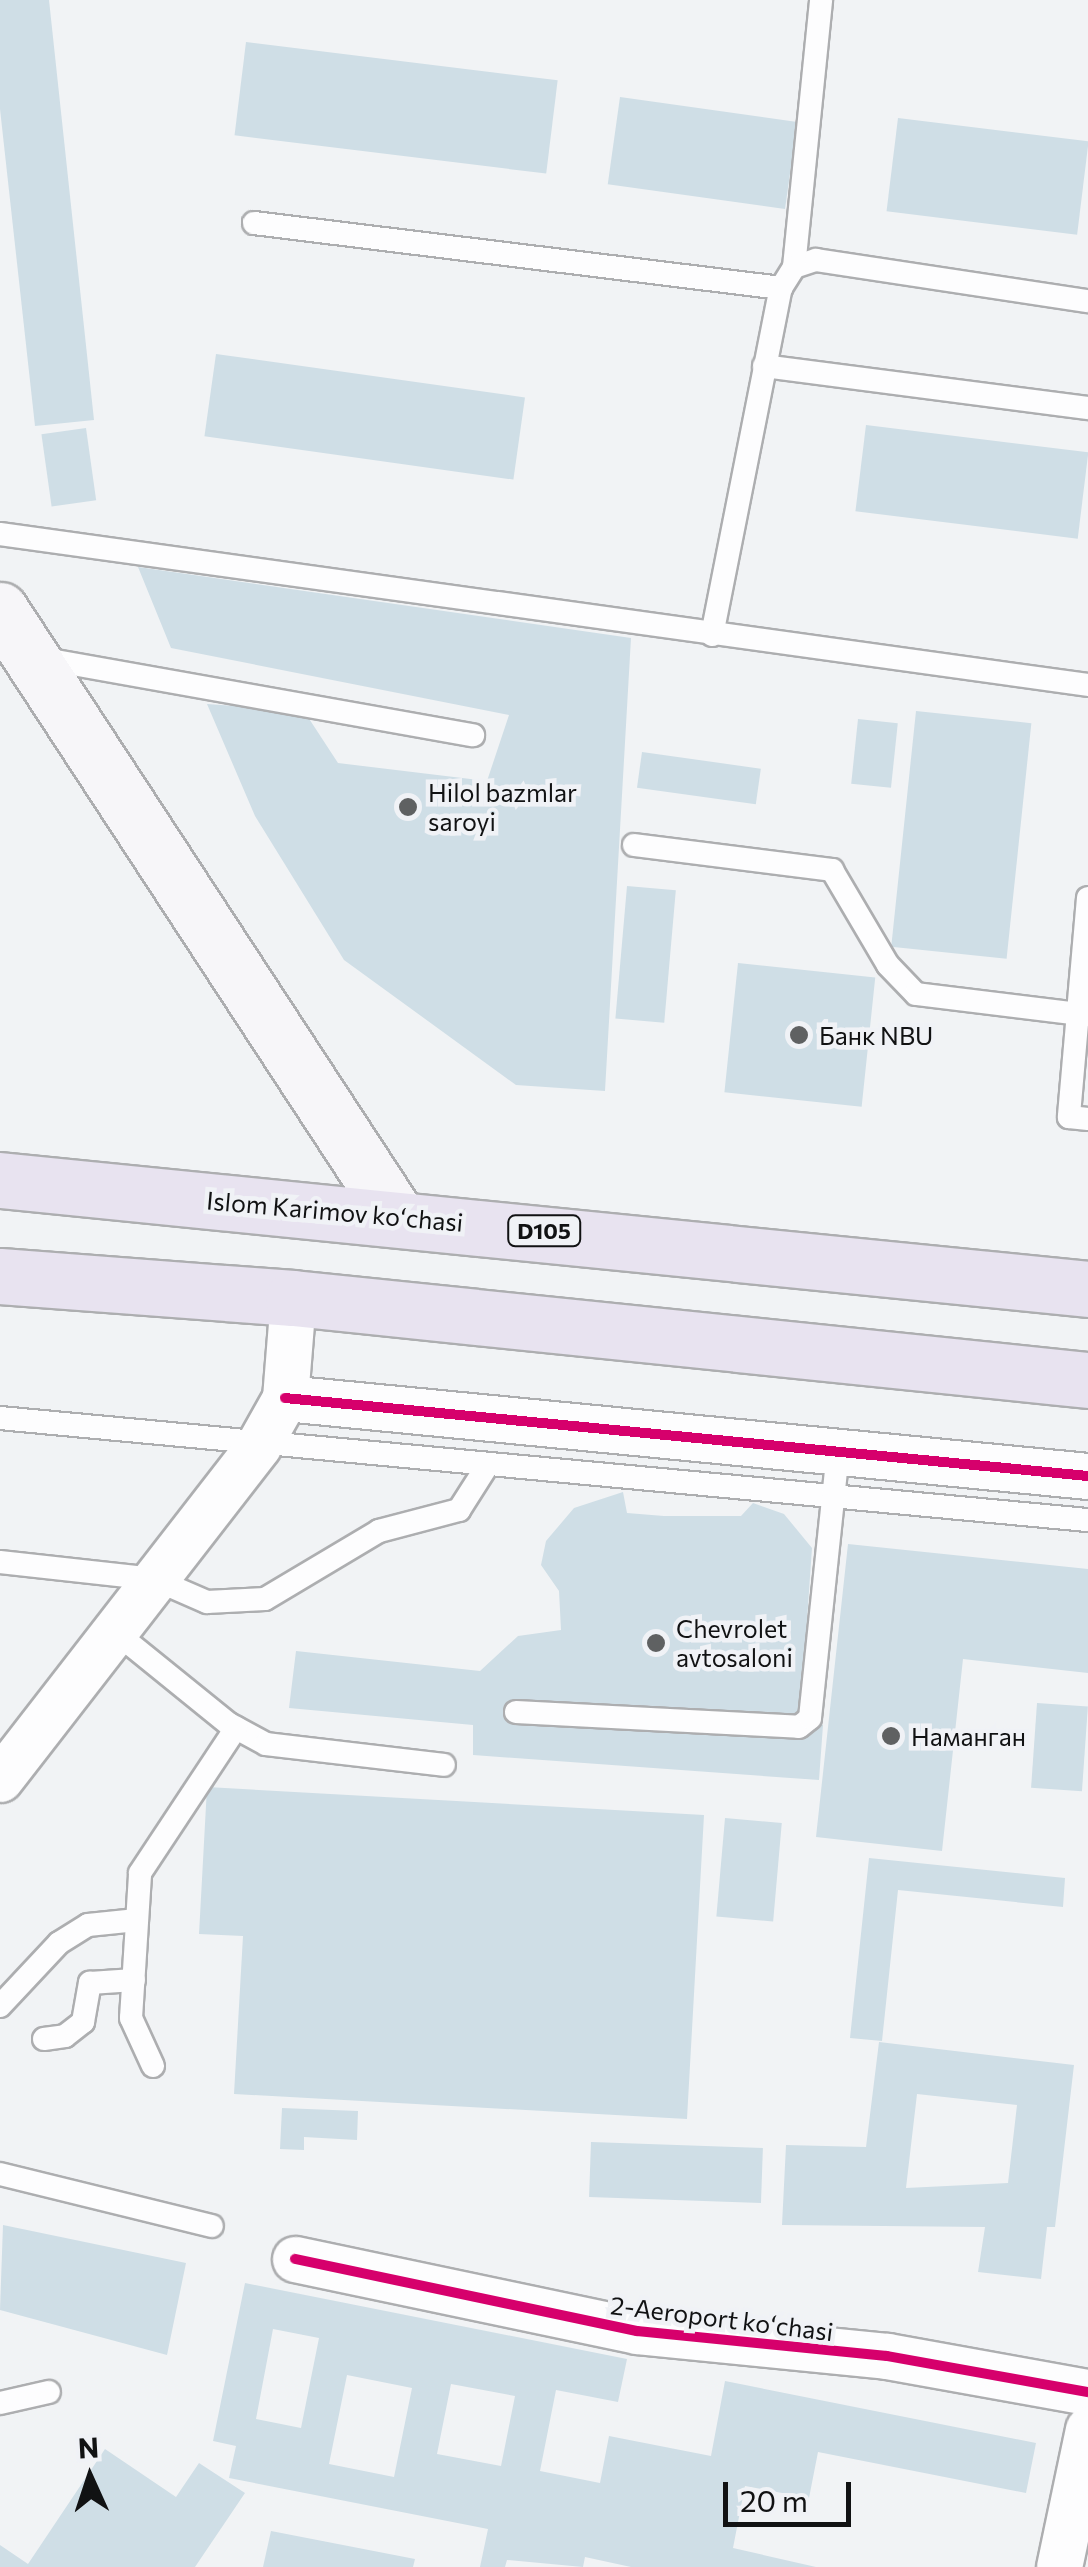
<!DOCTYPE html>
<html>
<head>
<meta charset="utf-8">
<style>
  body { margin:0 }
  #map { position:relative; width:1088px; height:2567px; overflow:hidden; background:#f1f3f5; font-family:Commissioner,sans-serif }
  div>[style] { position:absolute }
  .building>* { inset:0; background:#cfdee6; transform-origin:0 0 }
  .roads { filter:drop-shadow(2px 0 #adaeb0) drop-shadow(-2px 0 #adaeb0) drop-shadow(0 2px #adaeb0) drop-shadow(0 -2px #adaeb0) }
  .lane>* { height:22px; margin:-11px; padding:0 11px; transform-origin:11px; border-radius:11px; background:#fdfdfe }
  .street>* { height:45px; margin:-22.5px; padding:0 22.5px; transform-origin:22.5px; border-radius:22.5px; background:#fdfdfe }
  .secondary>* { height:55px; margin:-27.5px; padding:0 27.5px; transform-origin:27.5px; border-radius:27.5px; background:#f7f6f9 }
  .highway>* { height:55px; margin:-27.5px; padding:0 27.5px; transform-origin:27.5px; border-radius:27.5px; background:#e8e3f0 }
  .cycleway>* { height:10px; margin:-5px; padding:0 5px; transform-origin:5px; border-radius:5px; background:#d6006c }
  .dots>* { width:28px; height:28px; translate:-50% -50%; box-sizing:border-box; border:5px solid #f0f2f6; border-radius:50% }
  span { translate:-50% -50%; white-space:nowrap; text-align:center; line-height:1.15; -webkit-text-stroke:9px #f0f2f6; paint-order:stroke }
  .shield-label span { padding:2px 8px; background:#f0f2f6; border:2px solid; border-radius:8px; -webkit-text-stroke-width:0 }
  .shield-label { font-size:22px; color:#111213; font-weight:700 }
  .poi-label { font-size:25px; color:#111213 }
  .left { translate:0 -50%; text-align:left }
  .street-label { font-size:25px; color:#111213 }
  .north { position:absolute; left:40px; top:2427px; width:100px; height:100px; -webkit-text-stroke:8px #f0f2f6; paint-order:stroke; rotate:357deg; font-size:28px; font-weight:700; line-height:40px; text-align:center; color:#111213 }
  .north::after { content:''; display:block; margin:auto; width:35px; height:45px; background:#111213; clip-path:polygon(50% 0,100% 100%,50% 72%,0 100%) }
  .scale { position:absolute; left:723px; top:2482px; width:128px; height:45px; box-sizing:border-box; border:5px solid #111213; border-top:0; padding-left:12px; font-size:30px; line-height:35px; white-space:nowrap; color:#111213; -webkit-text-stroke:8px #f0f2f6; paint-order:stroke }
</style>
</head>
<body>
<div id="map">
  <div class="building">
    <div style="clip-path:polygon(0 0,49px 0,94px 420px,35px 426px,0 109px)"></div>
    <div style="left:246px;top:42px;width:314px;height:94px;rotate:7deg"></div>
    <div style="left:620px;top:97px;width:179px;height:88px;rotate:8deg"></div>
    <div style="left:898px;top:118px;width:192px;height:94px;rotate:7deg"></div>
    <div style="left:216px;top:354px;width:312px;height:83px;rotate:8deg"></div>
    <div style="left:866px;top:425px;width:224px;height:87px;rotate:7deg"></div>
    <div style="left:86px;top:428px;width:73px;height:45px;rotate:82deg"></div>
    <div style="clip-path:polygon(138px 567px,631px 638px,605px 1091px,516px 1085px,344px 960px,255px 816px,207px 704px,304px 711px,338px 763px,487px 781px,509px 715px,171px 648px)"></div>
    <div style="left:916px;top:711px;width:116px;height:237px;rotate:6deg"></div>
    <div style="left:858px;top:719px;width:40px;height:65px;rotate:6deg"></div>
    <div style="left:642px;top:752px;width:120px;height:36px;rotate:8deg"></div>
    <div style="left:627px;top:886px;width:49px;height:133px;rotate:5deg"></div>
    <div style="left:738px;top:963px;width:138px;height:130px;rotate:6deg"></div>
    <div style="clip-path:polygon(623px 1492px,627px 1513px,664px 1516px,741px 1516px,753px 1503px,784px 1514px,812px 1548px,800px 1721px,823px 1725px,819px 1780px,473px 1755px,473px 1725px,289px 1708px,296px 1651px,480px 1671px,518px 1636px,561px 1630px,559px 1591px,541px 1565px,546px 1541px,574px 1508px)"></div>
    <div style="clip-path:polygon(848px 1544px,1088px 1569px,1088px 1673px,963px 1659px,942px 1851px,816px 1837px)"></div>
    <div style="left:1037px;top:1703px;width:51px;height:85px;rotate:4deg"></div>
    <div style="clip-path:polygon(207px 1787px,704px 1815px,687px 2119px,234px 2094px,243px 1936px,199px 1934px)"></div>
    <div style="left:725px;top:1818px;width:57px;height:99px;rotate:5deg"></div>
    <div style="clip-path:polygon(869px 1858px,1065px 1878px,1063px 1907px,898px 1890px,882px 2041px,850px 2038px)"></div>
    <div style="clip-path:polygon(evenodd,879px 2042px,1074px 2065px,1055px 2227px,1047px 2227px,1041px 2279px,978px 2272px,985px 2227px,782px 2225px,786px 2145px,866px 2147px,879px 2042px,917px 2094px,1017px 2105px,1008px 2183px,906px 2188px,917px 2094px)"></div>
    <div style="clip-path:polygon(282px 2108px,358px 2111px,357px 2140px,304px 2137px,304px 2150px,280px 2149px)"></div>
    <div style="left:591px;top:2142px;width:172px;height:55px;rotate:2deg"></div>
    <div style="clip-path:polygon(3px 2225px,186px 2263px,167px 2355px,0 2310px)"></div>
    <div style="clip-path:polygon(evenodd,245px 2283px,627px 2359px,618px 2402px,556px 2390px,540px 2471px,600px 2483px,609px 2436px,711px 2456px,725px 2381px,1036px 2443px,1026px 2493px,818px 2452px,809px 2498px,745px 2486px,733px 2548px,816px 2567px,631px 2567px,585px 2557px,583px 2567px,507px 2560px,505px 2567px,480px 2567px,488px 2529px,229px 2478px,236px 2446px,213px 2441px,245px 2283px,273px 2329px,319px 2338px,301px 2428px,256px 2419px,273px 2329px,245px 2283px,347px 2375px,412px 2388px,394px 2477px,329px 2464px,347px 2375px,245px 2283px,451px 2384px,515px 2396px,501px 2466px,437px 2454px,451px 2384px)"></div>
    <div style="clip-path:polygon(105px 2449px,176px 2497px,199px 2463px,245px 2493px,195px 2567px,0 2567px,0 2545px,28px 2564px)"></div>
    <div style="clip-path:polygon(271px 2531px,415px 2559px,413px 2567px,263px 2567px)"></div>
  </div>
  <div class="roads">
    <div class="lane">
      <div style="left:254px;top:223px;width:531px;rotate:7.03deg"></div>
      <div style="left:794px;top:267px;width:268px;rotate:-84.2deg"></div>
      <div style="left:764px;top:366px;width:327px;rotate:7.4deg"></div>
      <div style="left:0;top:534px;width:1098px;rotate:7.9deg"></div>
      <div style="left:712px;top:635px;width:354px;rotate:-78.8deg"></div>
      <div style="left:781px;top:288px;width:25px;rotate:-58deg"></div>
      <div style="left:794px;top:267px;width:23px;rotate:-18deg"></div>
      <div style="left:816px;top:260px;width:275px;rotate:8.6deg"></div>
      <div style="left:39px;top:658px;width:441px;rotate:10.1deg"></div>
      <div style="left:634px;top:845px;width:200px;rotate:7.2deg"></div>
      <div style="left:832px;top:870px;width:110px;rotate:59.5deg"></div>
      <div style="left:888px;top:965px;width:40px;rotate:46deg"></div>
      <div style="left:916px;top:994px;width:173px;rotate:7deg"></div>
      <div style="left:1088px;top:898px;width:220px;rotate:95deg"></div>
      <div style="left:1069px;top:1117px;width:19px;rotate:6deg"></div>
      <div style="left:0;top:1418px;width:1093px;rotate:5.36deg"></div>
      <div style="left:0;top:1562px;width:155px;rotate:6.3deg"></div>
      <div style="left:154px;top:1579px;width:58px;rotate:23.5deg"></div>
      <div style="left:207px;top:1602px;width:58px;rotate:-3deg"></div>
      <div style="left:265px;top:1599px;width:133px;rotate:-30.8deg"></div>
      <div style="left:379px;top:1531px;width:83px;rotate:-14.7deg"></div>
      <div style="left:459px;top:1510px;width:52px;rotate:-57.5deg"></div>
      <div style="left:114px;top:1631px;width:148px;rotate:39deg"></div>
      <div style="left:229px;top:1724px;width:42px;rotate:28.4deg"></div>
      <div style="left:266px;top:1744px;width:179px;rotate:6.7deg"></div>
      <div style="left:516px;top:1712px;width:283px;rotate:3deg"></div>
      <div style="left:799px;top:1727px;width:14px;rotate:-39deg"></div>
      <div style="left:810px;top:1718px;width:266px;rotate:-84deg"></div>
      <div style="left:0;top:2006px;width:86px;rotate:-46.9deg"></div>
      <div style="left:59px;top:1943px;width:34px;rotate:-32deg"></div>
      <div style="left:88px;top:1925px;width:49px;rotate:-5.8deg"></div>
      <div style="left:44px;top:2039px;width:21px;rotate:-8deg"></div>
      <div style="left:65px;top:2036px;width:23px;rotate:-38deg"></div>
      <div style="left:83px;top:2022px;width:40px;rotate:-80deg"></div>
      <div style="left:90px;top:1983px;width:44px;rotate:-3.9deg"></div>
      <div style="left:153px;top:2066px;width:53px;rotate:-114.6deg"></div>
      <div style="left:131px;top:2018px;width:145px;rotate:-86.4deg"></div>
      <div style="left:140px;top:1873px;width:174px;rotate:-56.5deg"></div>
      <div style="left:0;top:2174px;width:218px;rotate:13.8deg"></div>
      <div style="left:0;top:2403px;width:50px;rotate:-12.7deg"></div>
    </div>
    <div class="street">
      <div style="left:285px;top:1398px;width:807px;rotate:5.55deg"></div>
      <div style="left:0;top:1779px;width:421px;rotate:-52.2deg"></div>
      <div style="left:258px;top:1446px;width:55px;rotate:-60.6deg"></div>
      <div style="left:285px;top:1398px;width:100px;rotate:-85.4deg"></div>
      <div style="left:295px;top:2259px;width:349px;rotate:11.9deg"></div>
      <div style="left:637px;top:2331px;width:251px;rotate:5.7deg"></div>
      <div style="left:887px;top:2356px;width:204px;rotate:10.2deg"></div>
      <div style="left:1059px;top:2567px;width:141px;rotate:-78.1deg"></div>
    </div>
    <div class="secondary">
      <div style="left:0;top:610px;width:723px;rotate:56.79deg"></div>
    </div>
    <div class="highway">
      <div style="left:0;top:1180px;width:1093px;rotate:5.72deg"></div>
      <div style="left:0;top:1276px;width:294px;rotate:4.3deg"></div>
      <div style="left:293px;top:1298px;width:799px;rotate:5.89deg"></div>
    </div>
  </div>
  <div class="cycleway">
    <div style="left:285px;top:1398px;width:807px;rotate:5.55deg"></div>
    <div style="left:295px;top:2259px;width:349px;rotate:11.9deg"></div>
    <div style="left:637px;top:2331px;width:251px;rotate:5.7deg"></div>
    <div style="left:887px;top:2356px;width:204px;rotate:10.2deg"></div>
  </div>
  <div class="dots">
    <div style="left:408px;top:807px;background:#5f6162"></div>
    <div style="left:799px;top:1035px;background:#5f6162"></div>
    <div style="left:656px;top:1643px;background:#5f6162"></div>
    <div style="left:891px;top:1736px;background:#5f6162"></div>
  </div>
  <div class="shield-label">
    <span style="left:544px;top:1231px">D105</span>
  </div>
  <div class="poi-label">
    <span class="left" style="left:428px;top:807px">Hilol bazmlar<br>saroyi</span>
    <span class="left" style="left:819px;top:1035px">Банк NBU</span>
    <span class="left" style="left:676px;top:1643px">Chevrolet<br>avtosaloni</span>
    <span class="left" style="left:911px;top:1736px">Наманган</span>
  </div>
  <div class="street-label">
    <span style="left:335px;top:1211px;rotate:5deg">Islom Karimov koʻchasi</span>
    <span style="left:722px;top:2318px;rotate:7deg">2-Aeroport koʻchasi</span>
  </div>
  <div class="north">N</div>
  <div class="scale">20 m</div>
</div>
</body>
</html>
